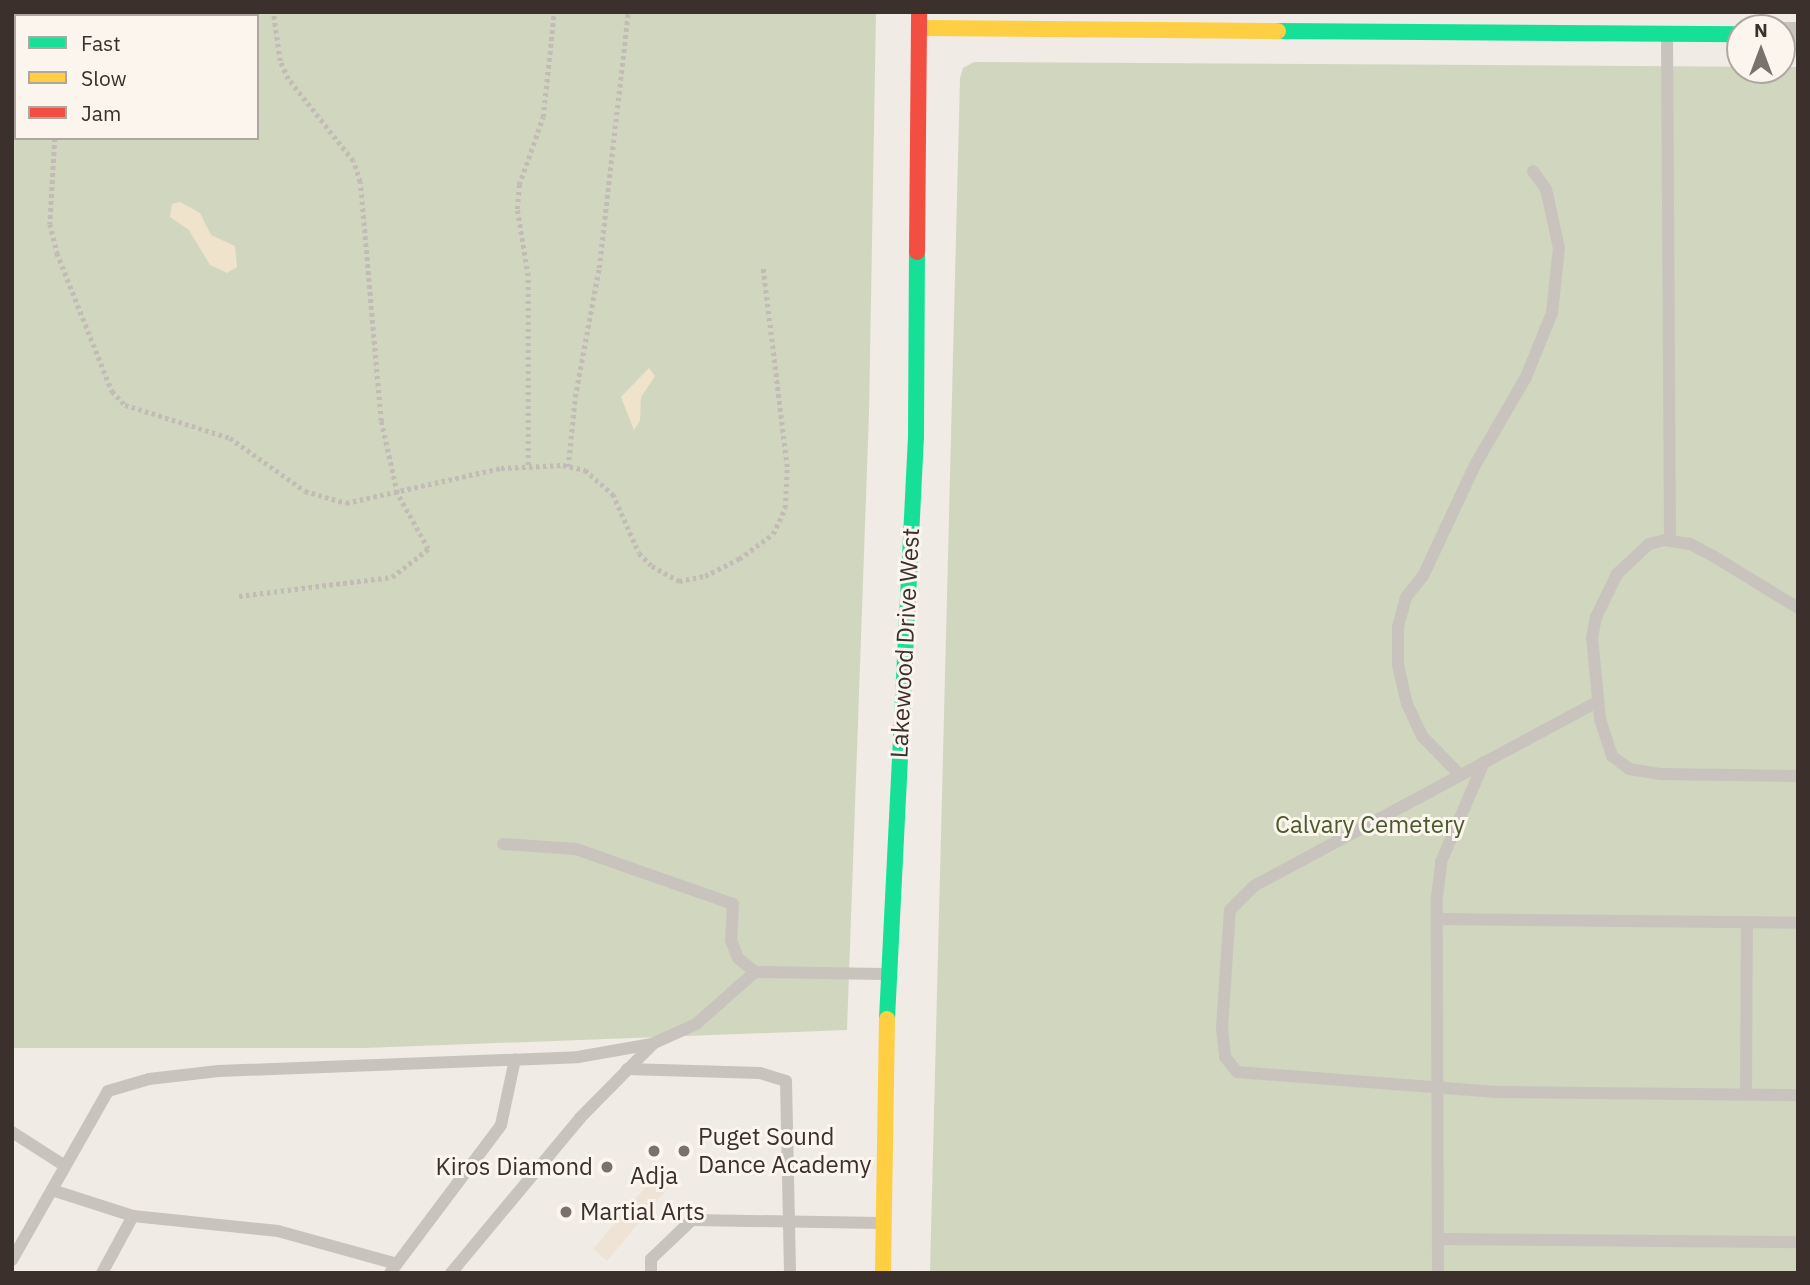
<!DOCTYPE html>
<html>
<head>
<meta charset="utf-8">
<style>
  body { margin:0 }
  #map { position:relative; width:1810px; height:1285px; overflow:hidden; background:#f0ebe5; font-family:"IBM Plex Sans",sans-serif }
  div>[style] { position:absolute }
  .green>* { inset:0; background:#d1d6bf }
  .sand>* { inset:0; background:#efe3cc }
  .plaza>* { inset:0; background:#eee3d5 }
  .path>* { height:4.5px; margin-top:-2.25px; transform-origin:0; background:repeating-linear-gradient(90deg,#c2bbb6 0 3.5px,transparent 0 7px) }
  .lane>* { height:12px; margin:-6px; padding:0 6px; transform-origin:6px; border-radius:6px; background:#c9c3be }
  .street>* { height:24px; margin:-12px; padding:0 12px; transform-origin:12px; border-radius:12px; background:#c9c3be }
  .fast>* { height:16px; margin:-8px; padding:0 8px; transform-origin:8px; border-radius:8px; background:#16e098 }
  .slow>* { height:16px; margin:-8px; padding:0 8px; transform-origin:8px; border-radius:8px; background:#ffcf43 }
  .jam>* { height:16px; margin:-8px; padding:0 8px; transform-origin:8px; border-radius:8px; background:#f24e42 }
  .dots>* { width:19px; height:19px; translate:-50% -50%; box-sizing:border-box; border:4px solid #fbf5ee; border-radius:50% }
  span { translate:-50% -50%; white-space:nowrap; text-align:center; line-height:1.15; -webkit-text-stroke:6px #fbf5ee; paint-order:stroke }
  .street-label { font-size:24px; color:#3b302b }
  .park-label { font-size:24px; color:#4a5a2e }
  .poi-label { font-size:24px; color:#3b302b }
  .left { translate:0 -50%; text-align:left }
  .right { translate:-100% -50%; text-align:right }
  .frame { position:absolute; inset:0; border:14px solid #3b302b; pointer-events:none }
  .legend { position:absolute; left:14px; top:14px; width:245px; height:126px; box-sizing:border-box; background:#fbf5ee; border:2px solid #aea6a0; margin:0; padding:9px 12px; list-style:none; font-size:21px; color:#3b302b }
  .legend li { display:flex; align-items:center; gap:14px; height:35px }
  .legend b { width:35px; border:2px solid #aea6a0 }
  .north { position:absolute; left:1726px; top:14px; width:70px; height:70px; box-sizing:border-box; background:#fbf5ee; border:2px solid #aea6a0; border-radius:50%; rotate:0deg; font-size:19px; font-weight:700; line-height:28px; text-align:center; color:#3b302b }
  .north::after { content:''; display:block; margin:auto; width:24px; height:32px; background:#7a716c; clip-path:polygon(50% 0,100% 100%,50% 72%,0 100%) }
</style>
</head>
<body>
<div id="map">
  <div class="green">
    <div style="clip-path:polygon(evenodd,12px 12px,876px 12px,869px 413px,847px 1030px,364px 1048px,12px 1048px,12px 12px,16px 16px,257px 16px,257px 138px,16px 138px,16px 16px)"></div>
    <div style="clip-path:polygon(974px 62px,1798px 67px,1798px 1273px,930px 1273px,960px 78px,963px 68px)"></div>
  </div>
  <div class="sand">
    <div style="clip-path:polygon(180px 202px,200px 213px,211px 235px,235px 246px,237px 267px,227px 273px,210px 265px,189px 230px,170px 217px,172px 204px)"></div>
    <div style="clip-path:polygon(649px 368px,655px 376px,641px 397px,640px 421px,634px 430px,621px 397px)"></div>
  </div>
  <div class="plaza">
    <div style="clip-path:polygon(653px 1178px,676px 1178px,607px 1261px,593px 1249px)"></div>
  </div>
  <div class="path">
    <div style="left:12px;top:14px;width:8px;rotate:60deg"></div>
    <div style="left:55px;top:138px;width:86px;rotate:93.3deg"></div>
    <div style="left:50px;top:224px;width:30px;rotate:76deg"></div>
    <div style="left:57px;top:253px;width:149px;rotate:68.3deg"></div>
    <div style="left:112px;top:391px;width:19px;rotate:47deg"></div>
    <div style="left:125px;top:405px;width:110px;rotate:17.4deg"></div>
    <div style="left:230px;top:438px;width:92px;rotate:35.2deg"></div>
    <div style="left:305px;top:491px;width:43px;rotate:16.3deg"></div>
    <div style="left:346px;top:503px;width:159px;rotate:-12.7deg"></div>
    <div style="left:501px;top:468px;width:62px;rotate:-2.8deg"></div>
    <div style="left:563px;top:465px;width:23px;rotate:13deg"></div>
    <div style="left:585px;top:470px;width:37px;rotate:41deg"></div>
    <div style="left:613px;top:494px;width:64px;rotate:66.2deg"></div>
    <div style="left:639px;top:553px;width:18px;rotate:45deg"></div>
    <div style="left:652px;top:566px;width:31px;rotate:29deg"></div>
    <div style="left:679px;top:581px;width:26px;rotate:-11deg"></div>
    <div style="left:705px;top:576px;width:38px;rotate:-27deg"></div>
    <div style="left:739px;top:559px;width:42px;rotate:-36.3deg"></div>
    <div style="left:773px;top:534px;width:29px;rotate:-65deg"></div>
    <div style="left:785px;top:508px;width:41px;rotate:-87.2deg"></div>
    <div style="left:787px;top:467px;width:200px;rotate:-96.9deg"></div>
    <div style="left:528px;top:465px;width:189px;rotate:-90deg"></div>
    <div style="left:528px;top:276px;width:68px;rotate:-99.3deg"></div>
    <div style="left:517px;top:209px;width:24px;rotate:-85deg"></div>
    <div style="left:519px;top:185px;width:72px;rotate:-70.6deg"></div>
    <div style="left:543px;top:117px;width:106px;rotate:-84deg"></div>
    <div style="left:568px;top:467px;width:70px;rotate:-84.3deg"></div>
    <div style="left:575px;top:397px;width:131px;rotate:-79.5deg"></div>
    <div style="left:599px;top:268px;width:258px;rotate:-83.5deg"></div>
    <div style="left:239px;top:596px;width:154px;rotate:-7.1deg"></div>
    <div style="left:392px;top:577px;width:46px;rotate:-37.9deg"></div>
    <div style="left:428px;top:549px;width:64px;rotate:-119deg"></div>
    <div style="left:397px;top:493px;width:74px;rotate:-102.5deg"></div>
    <div style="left:381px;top:421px;width:240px;rotate:-95deg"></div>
    <div style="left:360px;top:182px;width:22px;rotate:-108deg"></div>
    <div style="left:353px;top:161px;width:105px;rotate:-128.4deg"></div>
    <div style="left:288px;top:79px;width:20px;rotate:-114deg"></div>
    <div style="left:280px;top:61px;width:49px;rotate:-98.1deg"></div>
  </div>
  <div class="lane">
    <div style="left:1667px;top:34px;width:507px;rotate:89.66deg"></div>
    <div style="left:1798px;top:608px;width:100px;rotate:-148.5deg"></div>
    <div style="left:1713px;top:556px;width:26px;rotate:-152deg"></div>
    <div style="left:1690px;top:544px;width:25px;rotate:-171deg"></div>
    <div style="left:1665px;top:540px;width:16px;rotate:166deg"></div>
    <div style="left:1649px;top:544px;width:44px;rotate:136.8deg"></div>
    <div style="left:1617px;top:574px;width:48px;rotate:116deg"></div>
    <div style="left:1596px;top:617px;width:20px;rotate:101deg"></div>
    <div style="left:1592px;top:637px;width:82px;rotate:84.4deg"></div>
    <div style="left:1600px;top:719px;width:39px;rotate:72deg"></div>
    <div style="left:1612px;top:756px;width:21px;rotate:37deg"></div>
    <div style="left:1629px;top:769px;width:31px;rotate:9deg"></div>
    <div style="left:1660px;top:774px;width:138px;rotate:0.8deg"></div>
    <div style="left:1597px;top:702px;width:389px;rotate:151.8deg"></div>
    <div style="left:1254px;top:886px;width:34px;rotate:135deg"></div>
    <div style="left:1230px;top:910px;width:117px;rotate:93.9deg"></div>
    <div style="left:1222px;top:1027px;width:30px;rotate:84deg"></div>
    <div style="left:1225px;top:1057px;width:19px;rotate:51deg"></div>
    <div style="left:1237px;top:1072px;width:260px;rotate:4.4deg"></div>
    <div style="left:1496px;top:1092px;width:302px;rotate:0.6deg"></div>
    <div style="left:1459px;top:774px;width:53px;rotate:-134.2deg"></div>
    <div style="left:1422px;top:736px;width:35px;rotate:-115deg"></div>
    <div style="left:1407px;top:704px;width:40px;rotate:-103deg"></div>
    <div style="left:1398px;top:665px;width:38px;rotate:-90deg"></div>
    <div style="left:1398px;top:627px;width:31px;rotate:-75deg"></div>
    <div style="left:1406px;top:597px;width:27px;rotate:-51deg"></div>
    <div style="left:1423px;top:576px;width:123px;rotate:-64.9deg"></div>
    <div style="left:1475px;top:465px;width:102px;rotate:-59.9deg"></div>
    <div style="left:1526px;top:377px;width:69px;rotate:-67.9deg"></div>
    <div style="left:1552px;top:313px;width:65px;rotate:-83.9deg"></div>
    <div style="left:1559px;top:248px;width:60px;rotate:-102.4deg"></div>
    <div style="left:1546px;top:189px;width:22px;rotate:-126deg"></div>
    <div style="left:503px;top:844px;width:73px;rotate:3.9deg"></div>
    <div style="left:576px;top:849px;width:166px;rotate:19.3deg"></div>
    <div style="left:733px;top:904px;width:36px;rotate:93deg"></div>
    <div style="left:731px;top:940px;width:19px;rotate:69deg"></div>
    <div style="left:738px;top:958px;width:22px;rotate:39deg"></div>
    <div style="left:755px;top:972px;width:129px;rotate:0.9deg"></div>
    <div style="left:1437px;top:919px;width:361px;rotate:0.6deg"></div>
    <div style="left:627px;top:1069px;width:133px;rotate:1.7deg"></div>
    <div style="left:760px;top:1073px;width:27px;rotate:17deg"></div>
    <div style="left:786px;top:1081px;width:192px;rotate:88.8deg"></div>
    <div style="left:1746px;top:1094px;width:171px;rotate:-89.7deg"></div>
    <div style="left:12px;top:1132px;width:63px;rotate:32.7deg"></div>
    <div style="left:52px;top:1190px;width:85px;rotate:17.8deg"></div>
    <div style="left:133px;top:1216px;width:146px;rotate:5.9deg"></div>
    <div style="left:278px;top:1231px;width:123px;rotate:15.5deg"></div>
    <div style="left:1438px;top:1239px;width:360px;rotate:0.5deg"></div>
    <div style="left:12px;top:1260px;width:194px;rotate:-60.4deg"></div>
    <div style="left:108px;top:1091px;width:43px;rotate:-16.3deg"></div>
    <div style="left:149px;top:1079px;width:70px;rotate:-6.5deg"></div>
    <div style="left:219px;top:1071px;width:359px;rotate:-2.2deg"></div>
    <div style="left:578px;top:1057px;width:75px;rotate:-10deg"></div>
    <div style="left:652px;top:1044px;width:48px;rotate:-24.4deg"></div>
    <div style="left:696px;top:1024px;width:79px;rotate:-41.4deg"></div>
    <div style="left:102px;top:1273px;width:65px;rotate:-61.5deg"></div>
    <div style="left:390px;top:1273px;width:185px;rotate:-53.1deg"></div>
    <div style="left:501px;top:1125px;width:67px;rotate:-78deg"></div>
    <div style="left:451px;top:1273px;width:202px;rotate:-50.2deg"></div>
    <div style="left:580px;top:1118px;width:103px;rotate:-45.4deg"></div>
    <div style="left:651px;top:1273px;width:14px;rotate:-90deg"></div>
    <div style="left:651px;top:1259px;width:57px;rotate:-43.6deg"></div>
    <div style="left:692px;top:1220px;width:189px;rotate:0.9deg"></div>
    <div style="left:1438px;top:1273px;width:376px;rotate:-90.2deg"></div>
    <div style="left:1437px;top:897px;width:35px;rotate:-83deg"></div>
    <div style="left:1441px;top:862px;width:109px;rotate:-66.7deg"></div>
  </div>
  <div class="street">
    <div style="left:1782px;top:34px;width:16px"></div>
  </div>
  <div class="fast">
    <div style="left:1278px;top:31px;width:462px;rotate:0.4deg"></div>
    <div style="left:887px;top:1019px;width:583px;rotate:-87.15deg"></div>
    <div style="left:916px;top:437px;width:185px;rotate:-89.7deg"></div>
  </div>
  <div class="slow">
    <div style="left:919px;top:28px;width:359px;rotate:0.5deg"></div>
    <div style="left:883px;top:1273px;width:254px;rotate:-89.1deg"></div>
  </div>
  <div class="jam">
    <div style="left:917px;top:252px;width:240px;rotate:-89.5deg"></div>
  </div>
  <div class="dots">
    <div style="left:654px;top:1151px;background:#7a716c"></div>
    <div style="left:684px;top:1151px;background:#7a716c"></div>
    <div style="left:607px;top:1167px;background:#7a716c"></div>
    <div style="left:566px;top:1212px;background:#7a716c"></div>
  </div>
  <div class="street-label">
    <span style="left:905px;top:643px;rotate:-87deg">Lakewood Drive West</span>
  </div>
  <div class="park-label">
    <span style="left:1370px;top:825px">Calvary Cemetery</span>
  </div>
  <div class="poi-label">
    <span class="left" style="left:698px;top:1151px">Puget Sound<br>Dance Academy</span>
    <span class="right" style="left:593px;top:1167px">Kiros Diamond</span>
    <span style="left:654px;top:1176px">Adja</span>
    <span class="left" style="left:580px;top:1212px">Martial Arts</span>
  </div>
  <div class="frame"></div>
  <ul class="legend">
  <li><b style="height:9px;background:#16e098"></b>Fast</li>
  <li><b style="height:9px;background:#ffcf43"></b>Slow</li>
  <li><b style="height:9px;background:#f24e42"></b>Jam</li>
  </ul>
  <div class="north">N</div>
</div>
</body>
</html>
